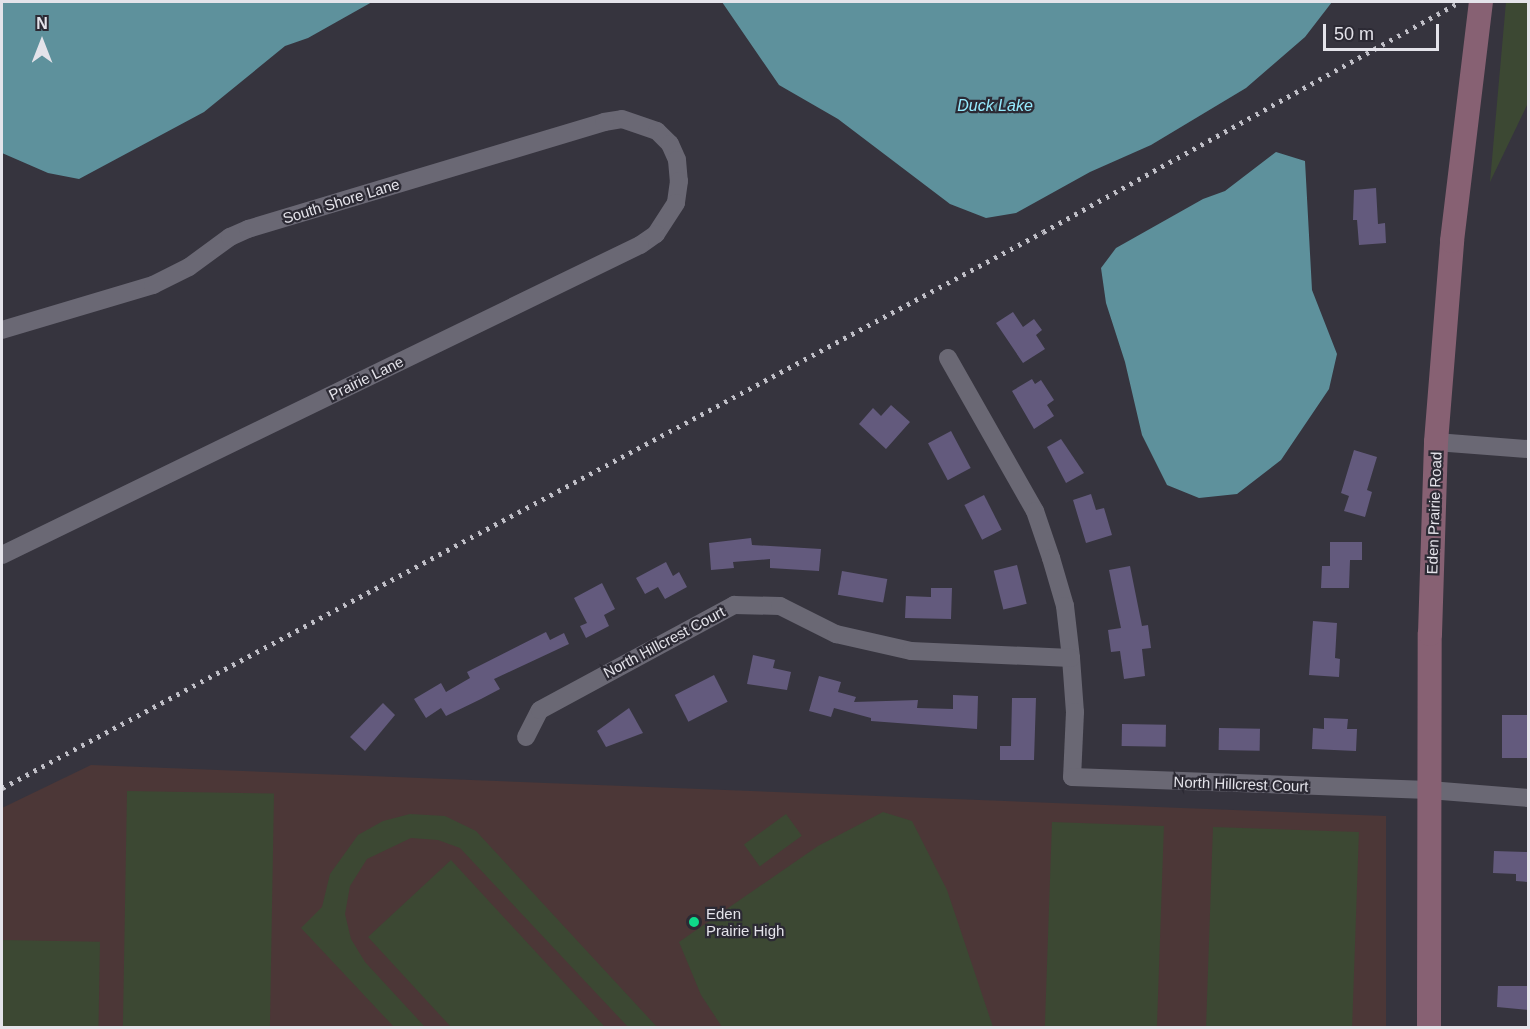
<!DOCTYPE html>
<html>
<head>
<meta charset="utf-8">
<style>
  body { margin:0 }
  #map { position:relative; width:1530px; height:1029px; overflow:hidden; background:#36343e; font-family:Arial,sans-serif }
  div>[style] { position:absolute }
  .education>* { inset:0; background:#4c3737 }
  .green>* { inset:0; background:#3c4833; transform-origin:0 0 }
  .water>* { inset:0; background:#5e919c }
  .building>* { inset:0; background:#635a7d; transform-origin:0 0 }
  .minor>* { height:18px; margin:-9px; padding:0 9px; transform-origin:9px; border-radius:9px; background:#6a6874 }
  .secondary>* { height:24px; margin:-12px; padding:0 12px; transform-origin:12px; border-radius:12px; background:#876173 }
  .rail>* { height:4.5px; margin-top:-2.25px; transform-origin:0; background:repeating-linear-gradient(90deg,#c0bfc7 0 3px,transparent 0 9px) }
  .dots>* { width:16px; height:16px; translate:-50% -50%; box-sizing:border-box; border:3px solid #2c2a34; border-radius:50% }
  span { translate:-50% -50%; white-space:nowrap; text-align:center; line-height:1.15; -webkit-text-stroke:4.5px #2c2a34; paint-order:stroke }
  .street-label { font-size:15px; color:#e4e3ea }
  .poi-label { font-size:15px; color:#e4e3ea }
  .left { translate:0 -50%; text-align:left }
  .water-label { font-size:16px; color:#96ebfe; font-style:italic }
  .frame { position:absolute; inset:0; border:3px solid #e4e3ea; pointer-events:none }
  .north { position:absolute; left:12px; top:12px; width:60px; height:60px; -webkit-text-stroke:4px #2c2a34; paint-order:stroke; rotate:0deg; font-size:16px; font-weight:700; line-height:24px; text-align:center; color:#e4e3ea }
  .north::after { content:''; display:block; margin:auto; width:21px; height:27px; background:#e4e3ea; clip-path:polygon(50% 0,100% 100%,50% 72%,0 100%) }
  .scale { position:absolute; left:1323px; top:24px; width:116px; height:27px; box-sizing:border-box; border:3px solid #e4e3ea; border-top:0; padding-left:8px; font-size:18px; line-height:21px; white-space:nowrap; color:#e4e3ea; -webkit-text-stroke:4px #2c2a34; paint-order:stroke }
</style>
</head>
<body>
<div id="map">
  <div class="education">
    <div style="clip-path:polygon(91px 765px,1386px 816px,1386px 1027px,2px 1028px,2px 808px)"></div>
  </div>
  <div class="green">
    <div style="clip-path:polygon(1506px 2px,1528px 2px,1528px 103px,1490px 182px)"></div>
    <div style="left:127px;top:791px;width:147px;height:236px;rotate:1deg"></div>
    <div style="clip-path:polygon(883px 812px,912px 821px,947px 890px,993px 1027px,722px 1027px,701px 995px,679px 942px,818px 846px)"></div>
    <div style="clip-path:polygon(410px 814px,445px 816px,476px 831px,657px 1027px,628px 1027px,460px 848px,438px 840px,411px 838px,367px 859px,350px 886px,345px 914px,351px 939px,365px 962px,425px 1027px,394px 1027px,301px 928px,322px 907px,330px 874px,358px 835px,383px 821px)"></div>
    <div style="left:786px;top:814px;width:27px;height:52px;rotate:54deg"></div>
    <div style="left:1052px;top:822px;width:112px;height:205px;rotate:2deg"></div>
    <div style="left:1213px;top:827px;width:146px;height:200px;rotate:2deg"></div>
    <div style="clip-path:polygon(451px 860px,605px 1027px,451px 1027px,368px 937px)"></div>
    <div style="left:2px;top:940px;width:98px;height:87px;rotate:1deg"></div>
  </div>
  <div class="water">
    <div style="clip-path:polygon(2px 2px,372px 2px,308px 38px,285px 46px,204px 112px,79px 179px,48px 173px,2px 153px)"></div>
    <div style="clip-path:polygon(722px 2px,1332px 2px,1305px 37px,1246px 88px,1151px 145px,1090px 172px,1016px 213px,986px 218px,950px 204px,838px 119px,779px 85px)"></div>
    <div style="clip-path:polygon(1276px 152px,1305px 161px,1312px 290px,1337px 354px,1329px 389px,1281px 460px,1237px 494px,1199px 498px,1167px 485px,1142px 435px,1125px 362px,1106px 303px,1101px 268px,1116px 248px,1203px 199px,1225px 191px)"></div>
  </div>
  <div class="building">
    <div style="clip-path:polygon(1376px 188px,1378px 224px,1385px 223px,1386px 243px,1359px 245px,1357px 220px,1353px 220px,1354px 190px)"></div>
    <div style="clip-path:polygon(1013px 312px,1023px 327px,1034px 319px,1042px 330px,1036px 335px,1045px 349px,1023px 363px,996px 323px)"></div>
    <div style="clip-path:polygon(1032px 379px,1035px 384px,1041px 380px,1054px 400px,1047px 405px,1054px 416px,1034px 429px,1012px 391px)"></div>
    <div style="clip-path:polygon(891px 405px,910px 422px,886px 449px,859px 424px,873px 408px,881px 416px)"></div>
    <div style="left:951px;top:431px;width:42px;height:26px;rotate:62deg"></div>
    <div style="clip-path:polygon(1061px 439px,1084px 473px,1066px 483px,1047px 447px)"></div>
    <div style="clip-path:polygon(1354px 450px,1377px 457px,1367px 490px,1372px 492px,1365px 517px,1344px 511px,1349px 496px,1341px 493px)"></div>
    <div style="clip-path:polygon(1091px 494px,1096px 510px,1104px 508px,1112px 535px,1086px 543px,1073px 500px)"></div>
    <div style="left:984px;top:495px;width:39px;height:22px;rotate:63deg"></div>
    <div style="clip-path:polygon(751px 538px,752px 545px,821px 549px,819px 571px,770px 568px,770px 559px,733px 562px,734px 568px,711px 570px,709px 543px)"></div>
    <div style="clip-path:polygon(1330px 542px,1362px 542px,1362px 560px,1350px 560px,1349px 588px,1321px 588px,1322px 566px,1330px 566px)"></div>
    <div style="clip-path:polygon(666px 562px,673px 576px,679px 572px,687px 587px,665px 599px,658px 587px,645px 594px,636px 578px)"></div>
    <div style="left:1017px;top:565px;width:40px;height:24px;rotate:76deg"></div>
    <div style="clip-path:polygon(1130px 566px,1142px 626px,1148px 625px,1151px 648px,1142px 649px,1145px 676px,1124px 679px,1120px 651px,1111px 652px,1108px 630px,1121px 628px,1109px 570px)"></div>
    <div style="left:842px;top:571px;width:46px;height:24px;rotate:10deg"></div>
    <div style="clip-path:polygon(602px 583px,615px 609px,604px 615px,609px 626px,586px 638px,580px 626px,587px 623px,574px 598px)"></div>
    <div style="clip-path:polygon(931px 588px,952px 588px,951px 619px,905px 618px,906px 596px,931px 597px)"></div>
    <div style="clip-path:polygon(1313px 621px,1337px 623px,1335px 658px,1340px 659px,1339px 677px,1309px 675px)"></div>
    <div style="clip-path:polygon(546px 632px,550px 640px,564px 633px,569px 644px,494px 679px,500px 689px,481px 699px,446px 716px,441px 708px,426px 718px,414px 699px,441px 683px,446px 692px,470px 678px,467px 672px)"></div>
    <div style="clip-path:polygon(753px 655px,775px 660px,773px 668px,791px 672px,787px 690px,747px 684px)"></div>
    <div style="left:714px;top:675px;width:30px;height:44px;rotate:63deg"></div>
    <div style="clip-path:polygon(819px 676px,841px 682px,838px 692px,856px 697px,854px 702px,918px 700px,917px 708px,953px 709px,953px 695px,978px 696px,977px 729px,871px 721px,871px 718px,834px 708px,831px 717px,809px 711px)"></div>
    <div style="clip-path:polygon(1012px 698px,1036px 698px,1034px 760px,1000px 760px,1000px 746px,1011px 746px)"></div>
    <div style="clip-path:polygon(383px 703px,395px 715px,365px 751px,350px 737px)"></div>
    <div style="clip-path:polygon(629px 708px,643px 733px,606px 747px,597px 731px)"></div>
    <div style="left:1502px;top:715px;width:25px;height:43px"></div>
    <div style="clip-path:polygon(1324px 718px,1348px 719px,1347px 729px,1357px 729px,1356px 751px,1312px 749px,1313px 728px,1324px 729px)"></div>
    <div style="left:1122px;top:724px;width:44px;height:22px;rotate:1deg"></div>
    <div style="left:1219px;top:728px;width:41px;height:22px;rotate:1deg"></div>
    <div style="clip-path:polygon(1494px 851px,1528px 852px,1528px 882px,1516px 881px,1516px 874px,1493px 873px)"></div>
    <div style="clip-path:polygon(1498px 986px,1528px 986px,1528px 1010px,1497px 1007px)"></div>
  </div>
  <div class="minor">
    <div style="left:2px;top:330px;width:158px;rotate:-16.6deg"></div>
    <div style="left:153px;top:285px;width:40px;rotate:-26.6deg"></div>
    <div style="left:189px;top:267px;width:51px;rotate:-36.2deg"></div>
    <div style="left:230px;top:237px;width:20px;rotate:-24deg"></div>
    <div style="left:248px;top:229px;width:372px;rotate:-16.7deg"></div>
    <div style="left:604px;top:122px;width:18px;rotate:-9deg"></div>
    <div style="left:622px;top:119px;width:37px;rotate:19deg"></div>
    <div style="left:657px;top:131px;width:18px;rotate:45deg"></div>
    <div style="left:670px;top:144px;width:17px;rotate:66deg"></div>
    <div style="left:677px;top:160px;width:21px;rotate:85deg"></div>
    <div style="left:679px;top:181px;width:22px;rotate:98deg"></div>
    <div style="left:676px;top:203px;width:37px;rotate:123deg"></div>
    <div style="left:656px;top:234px;width:19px;rotate:145deg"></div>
    <div style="left:640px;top:245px;width:709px;rotate:154.09deg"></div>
    <div style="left:948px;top:358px;width:176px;rotate:60.4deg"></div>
    <div style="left:1035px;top:511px;width:50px;rotate:71.2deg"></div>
    <div style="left:1051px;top:558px;width:50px;rotate:73.7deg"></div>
    <div style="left:1065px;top:606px;width:52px;rotate:83.4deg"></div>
    <div style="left:1071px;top:658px;width:54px;rotate:85.8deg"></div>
    <div style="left:1075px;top:712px;width:65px;rotate:92.6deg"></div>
    <div style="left:1072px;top:777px;width:357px;rotate:2.1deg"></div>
    <div style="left:1429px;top:790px;width:99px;rotate:4.6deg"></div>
    <div style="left:1436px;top:442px;width:92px;rotate:4.4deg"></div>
    <div style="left:526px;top:737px;width:30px;rotate:-63deg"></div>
    <div style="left:540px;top:710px;width:221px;rotate:-28.4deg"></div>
    <div style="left:734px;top:605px;width:46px;rotate:1.2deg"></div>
    <div style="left:780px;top:606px;width:63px;rotate:26.6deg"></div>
    <div style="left:836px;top:634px;width:77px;rotate:12.8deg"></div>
    <div style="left:911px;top:651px;width:160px;rotate:2.5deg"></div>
  </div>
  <div class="secondary">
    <div style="left:1429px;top:1028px;width:394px;rotate:-89.9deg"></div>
    <div style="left:1430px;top:634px;width:192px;rotate:-88.2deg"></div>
    <div style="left:1436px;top:442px;width:202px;rotate:-85.4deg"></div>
    <div style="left:1452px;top:241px;width:241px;rotate:-83.1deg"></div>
  </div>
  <div class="rail">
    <div style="left:2px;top:788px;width:1180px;rotate:-28.11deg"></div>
    <div style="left:1043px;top:232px;width:476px;rotate:-28.9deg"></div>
  </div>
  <div class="dots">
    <div style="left:694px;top:922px;background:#0ed98a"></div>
  </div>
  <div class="street-label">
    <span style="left:341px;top:201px;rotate:-17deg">South Shore Lane</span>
    <span style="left:366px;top:378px;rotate:-26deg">Prairie Lane</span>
    <span style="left:1434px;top:513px;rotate:-88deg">Eden Prairie Road</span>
    <span style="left:664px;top:642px;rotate:-28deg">North Hillcrest Court</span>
    <span style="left:1241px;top:784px;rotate:2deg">North Hillcrest Court</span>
  </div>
  <div class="poi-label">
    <span class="left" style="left:706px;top:922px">Eden<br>Prairie High</span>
  </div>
  <div class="water-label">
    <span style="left:995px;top:106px">Duck Lake</span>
  </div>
  <div class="frame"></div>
  <div class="north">N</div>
  <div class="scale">50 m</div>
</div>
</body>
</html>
